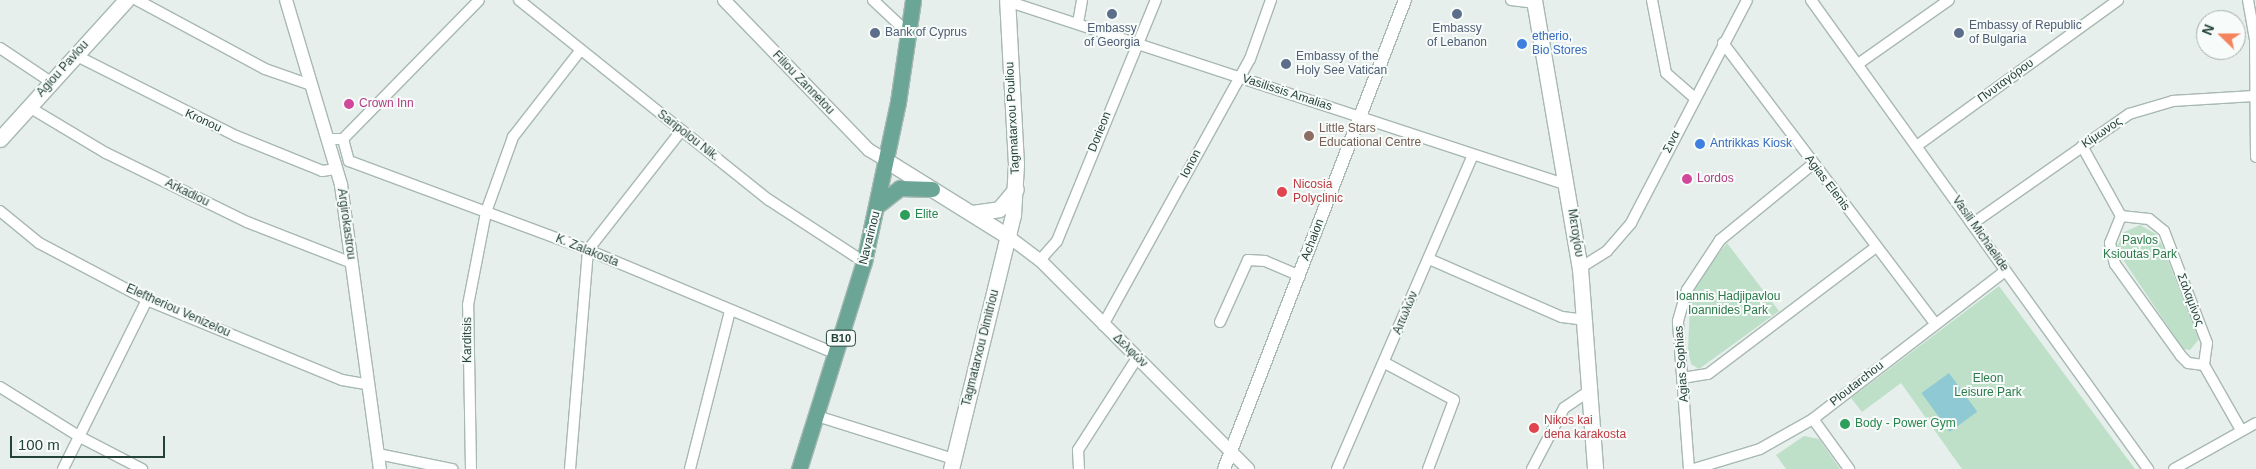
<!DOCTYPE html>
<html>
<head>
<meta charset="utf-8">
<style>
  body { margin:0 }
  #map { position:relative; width:2256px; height:469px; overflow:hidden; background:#e6efeb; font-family:Arial,sans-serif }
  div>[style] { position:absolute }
  .green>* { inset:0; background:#bfe0c8 }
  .water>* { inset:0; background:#8ec9d4; transform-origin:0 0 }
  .roads { filter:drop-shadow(1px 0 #a8b8b2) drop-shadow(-1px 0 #a8b8b2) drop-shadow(0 1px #a8b8b2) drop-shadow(0 -1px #a8b8b2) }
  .minor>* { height:10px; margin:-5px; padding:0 5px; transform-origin:5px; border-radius:5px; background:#fff }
  .tertiary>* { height:12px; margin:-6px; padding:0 6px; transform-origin:6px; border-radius:6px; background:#fff }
  .secondary>* { height:15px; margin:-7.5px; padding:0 7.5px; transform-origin:7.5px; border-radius:7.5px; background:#fff }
  .primary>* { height:15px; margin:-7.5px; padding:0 7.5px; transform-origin:7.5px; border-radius:7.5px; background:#6aa596 }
  .dots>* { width:14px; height:14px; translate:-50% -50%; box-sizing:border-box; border:2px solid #f7fbf9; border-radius:50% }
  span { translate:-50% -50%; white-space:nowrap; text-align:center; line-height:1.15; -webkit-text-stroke:4px #f7fbf9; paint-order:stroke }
  .shield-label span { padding:1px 4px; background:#f7fbf9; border:1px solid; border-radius:4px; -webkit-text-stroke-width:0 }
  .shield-label { font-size:11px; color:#24423a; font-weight:700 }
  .service-label { font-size:12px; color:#4e5e75 }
  .left { translate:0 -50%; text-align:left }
  .shop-label { font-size:12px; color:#366cbe }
  .street-label { font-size:12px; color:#24423a }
  .hotel-label { font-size:12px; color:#b23c85 }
  .education-label { font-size:12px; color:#785e54 }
  .health-label { font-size:12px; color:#be3a42 }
  .leisure-label { font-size:12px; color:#27864d }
  .park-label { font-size:12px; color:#2d7a4b }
  .north { position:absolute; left:2196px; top:10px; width:50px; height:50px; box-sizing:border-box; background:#f7fbf9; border:1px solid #a3b1ad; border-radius:50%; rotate:292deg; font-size:14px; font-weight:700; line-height:20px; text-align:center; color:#24423a }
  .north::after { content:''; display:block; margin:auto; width:18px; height:22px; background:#f4845f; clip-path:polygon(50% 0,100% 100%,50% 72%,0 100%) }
  .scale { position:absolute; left:10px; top:436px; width:155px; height:22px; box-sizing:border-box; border:2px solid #24423a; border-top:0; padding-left:6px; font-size:15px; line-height:18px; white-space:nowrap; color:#24423a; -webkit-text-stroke:4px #f7fbf9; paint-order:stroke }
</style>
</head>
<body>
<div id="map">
  <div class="green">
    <div style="clip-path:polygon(2140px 225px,2156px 234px,2162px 245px,2199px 339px,2190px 350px,2183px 349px,2116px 249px,2124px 232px)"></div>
    <div style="clip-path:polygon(1727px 243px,1779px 311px,1699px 369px,1691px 364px,1688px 350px,1690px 304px,1695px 284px)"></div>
    <div style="clip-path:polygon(1999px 286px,2135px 469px,1962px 469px,1901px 383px,1862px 412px,1851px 398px)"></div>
    <div style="clip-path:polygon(1804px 436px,1819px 439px,1840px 469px,1786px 469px,1776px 455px)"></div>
  </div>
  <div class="water">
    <div style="left:1949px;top:373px;width:48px;height:34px;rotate:54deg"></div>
  </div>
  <div class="roads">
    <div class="minor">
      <div style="left:137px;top:0;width:145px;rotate:28.3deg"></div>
      <div style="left:265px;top:69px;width:46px;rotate:19.2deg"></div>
      <div style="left:519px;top:0;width:320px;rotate:38.7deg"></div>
      <div style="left:769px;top:200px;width:113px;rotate:33.1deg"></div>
      <div style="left:873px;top:0;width:48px;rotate:43.3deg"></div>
      <div style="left:1511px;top:0;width:23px;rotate:7deg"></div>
      <div style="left:1652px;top:0;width:74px;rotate:79.1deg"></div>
      <div style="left:1666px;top:73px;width:38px;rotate:41deg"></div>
      <div style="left:1811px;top:0;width:578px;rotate:54.3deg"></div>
      <div style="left:2248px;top:0;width:40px;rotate:80deg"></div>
      <div style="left:2255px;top:39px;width:118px;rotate:89.5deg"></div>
      <div style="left:1007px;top:1px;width:589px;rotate:18.19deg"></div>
      <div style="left:1078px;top:23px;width:23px;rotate:-80deg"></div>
      <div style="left:1723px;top:43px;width:350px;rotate:52.9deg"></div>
      <div style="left:0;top:48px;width:61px;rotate:33.7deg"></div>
      <div style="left:75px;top:55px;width:180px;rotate:26.7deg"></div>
      <div style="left:236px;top:136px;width:93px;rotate:22.1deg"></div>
      <div style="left:322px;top:171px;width:15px;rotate:-8deg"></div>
      <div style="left:1858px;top:64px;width:111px;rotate:-35.1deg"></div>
      <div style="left:29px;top:107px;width:90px;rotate:30.9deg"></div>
      <div style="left:106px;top:153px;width:157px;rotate:26.1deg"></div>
      <div style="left:247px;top:222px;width:113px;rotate:21.3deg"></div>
      <div style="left:328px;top:139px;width:15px"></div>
      <div style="left:343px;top:139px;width:194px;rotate:-45.6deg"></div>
      <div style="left:343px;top:139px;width:23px;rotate:75deg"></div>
      <div style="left:1918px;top:145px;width:247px;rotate:-35.9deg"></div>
      <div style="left:2082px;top:146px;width:80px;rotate:60.9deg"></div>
      <div style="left:2121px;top:216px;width:28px;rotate:6deg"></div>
      <div style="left:2149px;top:219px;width:19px;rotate:39deg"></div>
      <div style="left:2164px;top:231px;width:120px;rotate:69deg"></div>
      <div style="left:2207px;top:343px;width:22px;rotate:98deg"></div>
      <div style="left:2204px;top:365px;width:73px;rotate:60.3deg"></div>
      <div style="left:349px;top:161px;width:255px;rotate:20.4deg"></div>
      <div style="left:588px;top:250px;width:270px;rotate:22.7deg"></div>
      <div style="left:0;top:211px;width:50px;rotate:39.4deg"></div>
      <div style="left:39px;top:243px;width:122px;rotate:27.8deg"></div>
      <div style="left:147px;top:300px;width:211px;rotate:22.3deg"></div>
      <div style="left:342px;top:380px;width:27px;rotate:10deg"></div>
      <div style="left:2121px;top:216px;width:29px;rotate:112deg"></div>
      <div style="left:2110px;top:243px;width:22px;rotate:77deg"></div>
      <div style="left:2115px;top:264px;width:113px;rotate:54.3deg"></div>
      <div style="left:2181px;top:356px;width:10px;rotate:45deg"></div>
      <div style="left:2188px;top:363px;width:16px;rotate:7deg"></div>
      <div style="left:1972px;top:224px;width:192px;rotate:-35deg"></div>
      <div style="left:2129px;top:114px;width:46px;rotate:-16.5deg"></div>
      <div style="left:2173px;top:101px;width:80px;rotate:-3.6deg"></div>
      <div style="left:1429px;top:259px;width:145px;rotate:23.6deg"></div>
      <div style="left:1562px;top:317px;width:24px;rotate:7deg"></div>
      <div style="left:1040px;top:260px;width:25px;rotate:-48deg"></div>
      <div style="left:1057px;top:241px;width:261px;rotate:-67.7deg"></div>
      <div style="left:1580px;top:268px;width:32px;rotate:-32deg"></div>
      <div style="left:1607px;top:251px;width:37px;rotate:-49deg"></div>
      <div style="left:1631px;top:223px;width:251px;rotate:-62.5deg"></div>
      <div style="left:1220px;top:322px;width:68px;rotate:-65.7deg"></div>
      <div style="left:1248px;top:260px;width:17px;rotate:3deg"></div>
      <div style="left:1265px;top:261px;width:38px;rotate:23deg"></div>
      <div style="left:1103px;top:325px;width:304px;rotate:-61.1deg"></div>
      <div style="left:1250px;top:59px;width:63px;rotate:-70.4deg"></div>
      <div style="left:1385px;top:363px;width:78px;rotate:28.2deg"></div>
      <div style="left:1454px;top:400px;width:74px;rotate:110.6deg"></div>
      <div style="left:1682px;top:378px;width:26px;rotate:-9deg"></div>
      <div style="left:1708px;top:374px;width:211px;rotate:-37.1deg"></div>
      <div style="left:0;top:387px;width:94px;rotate:32deg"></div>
      <div style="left:80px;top:437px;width:70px;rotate:27.3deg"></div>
      <div style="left:817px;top:416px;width:143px;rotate:17.5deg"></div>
      <div style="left:1813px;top:419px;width:62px;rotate:54.2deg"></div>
      <div style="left:378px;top:454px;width:76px;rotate:11.5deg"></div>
      <div style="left:63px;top:469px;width:189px;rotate:-63.6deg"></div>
      <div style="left:471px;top:469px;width:164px;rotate:-91deg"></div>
      <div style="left:468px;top:305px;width:95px;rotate:-79deg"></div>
      <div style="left:486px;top:212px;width:80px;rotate:-70.2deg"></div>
      <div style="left:513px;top:137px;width:109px;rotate:-52.1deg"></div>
      <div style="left:570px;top:469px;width:220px;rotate:-85.3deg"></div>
      <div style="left:588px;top:250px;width:151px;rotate:-52deg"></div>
      <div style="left:690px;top:469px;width:163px;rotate:-75.8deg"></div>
      <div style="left:1079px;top:469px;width:19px;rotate:-93deg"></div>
      <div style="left:1078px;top:450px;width:109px;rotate:-57.3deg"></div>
      <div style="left:1337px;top:469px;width:342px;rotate:-66.6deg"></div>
      <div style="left:1532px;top:469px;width:69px;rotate:-62.3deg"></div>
      <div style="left:1564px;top:408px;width:34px;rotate:-34deg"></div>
      <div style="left:1689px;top:469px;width:148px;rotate:-94.3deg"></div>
      <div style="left:1678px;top:321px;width:32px;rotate:-74deg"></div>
      <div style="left:1687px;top:290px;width:60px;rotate:-56.6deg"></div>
      <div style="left:1720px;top:240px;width:120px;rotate:-39.3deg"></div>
      <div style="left:1694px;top:469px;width:69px;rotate:-16.9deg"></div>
      <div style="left:1760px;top:449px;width:61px;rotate:-29.5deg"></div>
      <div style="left:1813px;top:419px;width:242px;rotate:-37.6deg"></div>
      <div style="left:2174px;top:469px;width:94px;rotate:-29.3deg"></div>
    </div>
    <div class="tertiary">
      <div style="left:286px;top:0;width:193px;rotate:73.4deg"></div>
      <div style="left:341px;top:185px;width:287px;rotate:82.2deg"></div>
      <div style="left:724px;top:0;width:209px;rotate:46deg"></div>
      <div style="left:869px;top:150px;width:21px;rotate:31deg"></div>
      <div style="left:1009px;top:237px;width:39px;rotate:37deg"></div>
      <div style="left:1040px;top:260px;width:295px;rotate:45.1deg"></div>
      <div style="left:1224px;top:469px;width:503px;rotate:-68.9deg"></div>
    </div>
    <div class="secondary">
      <div style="left:1534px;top:0;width:272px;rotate:80.3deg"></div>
      <div style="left:1580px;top:268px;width:202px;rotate:85.7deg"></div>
      <div style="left:0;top:139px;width:188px;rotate:-47.8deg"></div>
      <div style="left:887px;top:161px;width:144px;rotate:31.9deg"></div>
      <div style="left:972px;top:213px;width:27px;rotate:-8deg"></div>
      <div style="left:999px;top:209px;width:26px;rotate:-50deg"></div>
      <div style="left:951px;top:469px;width:261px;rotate:-76.3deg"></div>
      <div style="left:1013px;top:215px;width:51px;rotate:-86.6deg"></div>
      <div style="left:1016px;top:164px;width:164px;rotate:-93.1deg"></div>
    </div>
    <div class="primary">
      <div style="left:878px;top:205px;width:28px;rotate:-38deg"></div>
      <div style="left:900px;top:188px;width:32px;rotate:2deg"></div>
      <div style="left:799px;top:469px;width:217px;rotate:-72.6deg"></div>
      <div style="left:864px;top:262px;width:164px;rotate:-78deg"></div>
      <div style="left:898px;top:102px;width:103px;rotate:-81.6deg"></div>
    </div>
  </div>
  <div class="dots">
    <div style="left:1112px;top:14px;background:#5c6f8a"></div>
    <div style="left:1457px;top:14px;background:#5c6f8a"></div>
    <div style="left:875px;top:33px;background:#5c6f8a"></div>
    <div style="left:1959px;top:33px;background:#5c6f8a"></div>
    <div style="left:1522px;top:44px;background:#3f7fe0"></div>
    <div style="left:1286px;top:64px;background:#5c6f8a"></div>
    <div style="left:349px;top:104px;background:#d1479c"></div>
    <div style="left:1309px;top:136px;background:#8d6e63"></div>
    <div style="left:1700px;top:144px;background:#3f7fe0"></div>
    <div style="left:1687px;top:179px;background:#d1479c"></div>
    <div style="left:1282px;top:192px;background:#e0444e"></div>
    <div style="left:905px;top:215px;background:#2e9e5b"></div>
    <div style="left:1845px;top:424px;background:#2e9e5b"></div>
    <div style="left:1534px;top:428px;background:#e0444e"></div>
  </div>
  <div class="shield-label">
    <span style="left:841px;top:338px">B10</span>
  </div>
  <div class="service-label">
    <span class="left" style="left:1969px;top:33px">Embassy of Republic<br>of Bulgaria</span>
    <span style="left:1112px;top:36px">Embassy<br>of Georgia</span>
    <span style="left:1457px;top:36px">Embassy<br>of Lebanon</span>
    <span class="left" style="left:885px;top:33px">Bank of Cyprus</span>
    <span class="left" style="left:1296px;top:64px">Embassy of the<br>Holy See Vatican</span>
  </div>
  <div class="shop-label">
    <span class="left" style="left:1532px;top:44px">etherio,<br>Bio Stores</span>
    <span class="left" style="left:1710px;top:144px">Antrikkas Kiosk</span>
  </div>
  <div class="street-label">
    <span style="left:63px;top:69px;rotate:-48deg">Agiou Pavlou</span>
    <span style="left:2006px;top:81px;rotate:-36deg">Πνυταγόρου</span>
    <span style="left:803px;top:83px;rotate:46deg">Filiou Zannetou</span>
    <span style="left:1287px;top:93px;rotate:18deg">Vasilissis Amalias</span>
    <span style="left:1013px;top:118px;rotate:-93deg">Tagmatarxou Pouliou</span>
    <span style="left:203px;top:121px;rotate:25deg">Kronou</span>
    <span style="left:1100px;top:132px;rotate:-68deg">Dorieon</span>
    <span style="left:2102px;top:133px;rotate:-34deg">Κίμωνος</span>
    <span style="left:688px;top:136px;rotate:38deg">Saripolou Nik.</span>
    <span style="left:1672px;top:142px;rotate:-63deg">Σινα</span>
    <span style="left:1191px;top:164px;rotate:-62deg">Ionon</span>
    <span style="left:1827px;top:183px;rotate:53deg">Agias Elenis</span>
    <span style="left:187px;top:193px;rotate:26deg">Arkadiou</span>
    <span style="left:346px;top:224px;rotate:82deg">Argirokastrou</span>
    <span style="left:1575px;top:233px;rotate:81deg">Μετοχίου</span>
    <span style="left:1980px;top:234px;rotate:55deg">Vasili Michaelide</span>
    <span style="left:870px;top:238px;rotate:-76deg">Navarinou</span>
    <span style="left:1313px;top:240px;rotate:-69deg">Achaion</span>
    <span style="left:587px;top:251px;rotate:22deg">K. Zalakosta</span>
    <span style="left:2190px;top:300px;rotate:69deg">Σαλαμίνος</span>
    <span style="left:178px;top:311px;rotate:24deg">Eleftheriou Venizelou</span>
    <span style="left:1406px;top:313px;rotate:-67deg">Αιτωλών</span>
    <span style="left:468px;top:340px;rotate:-90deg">Karditsis</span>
    <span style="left:981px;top:348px;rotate:-76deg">Tagmatarxou Dimitriou</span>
    <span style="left:1130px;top:351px;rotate:44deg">Δελφών</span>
    <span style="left:1682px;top:364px;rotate:-94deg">Agias Sophias</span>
    <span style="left:1857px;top:384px;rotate:-38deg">Ploutarchou</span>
  </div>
  <div class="hotel-label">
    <span class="left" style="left:359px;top:104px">Crown Inn</span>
    <span class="left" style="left:1697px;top:179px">Lordos</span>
  </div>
  <div class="education-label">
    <span class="left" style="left:1319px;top:136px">Little Stars<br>Educational Centre</span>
  </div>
  <div class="health-label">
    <span class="left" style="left:1293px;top:192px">Nicosia<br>Polyclinic</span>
    <span class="left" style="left:1544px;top:428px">Nikos kai<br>dena karakosta</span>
  </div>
  <div class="leisure-label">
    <span class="left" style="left:915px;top:215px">Elite</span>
    <span class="left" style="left:1855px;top:424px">Body - Power Gym</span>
  </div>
  <div class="park-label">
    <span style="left:2140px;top:248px">Pavlos<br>Ksioutas Park</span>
    <span style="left:1728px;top:304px">Ioannis Hadjipavlou<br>Ioannides Park</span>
    <span style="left:1988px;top:386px">Eleon<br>Leisure Park</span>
  </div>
  <div class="north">N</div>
  <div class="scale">100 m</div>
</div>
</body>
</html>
